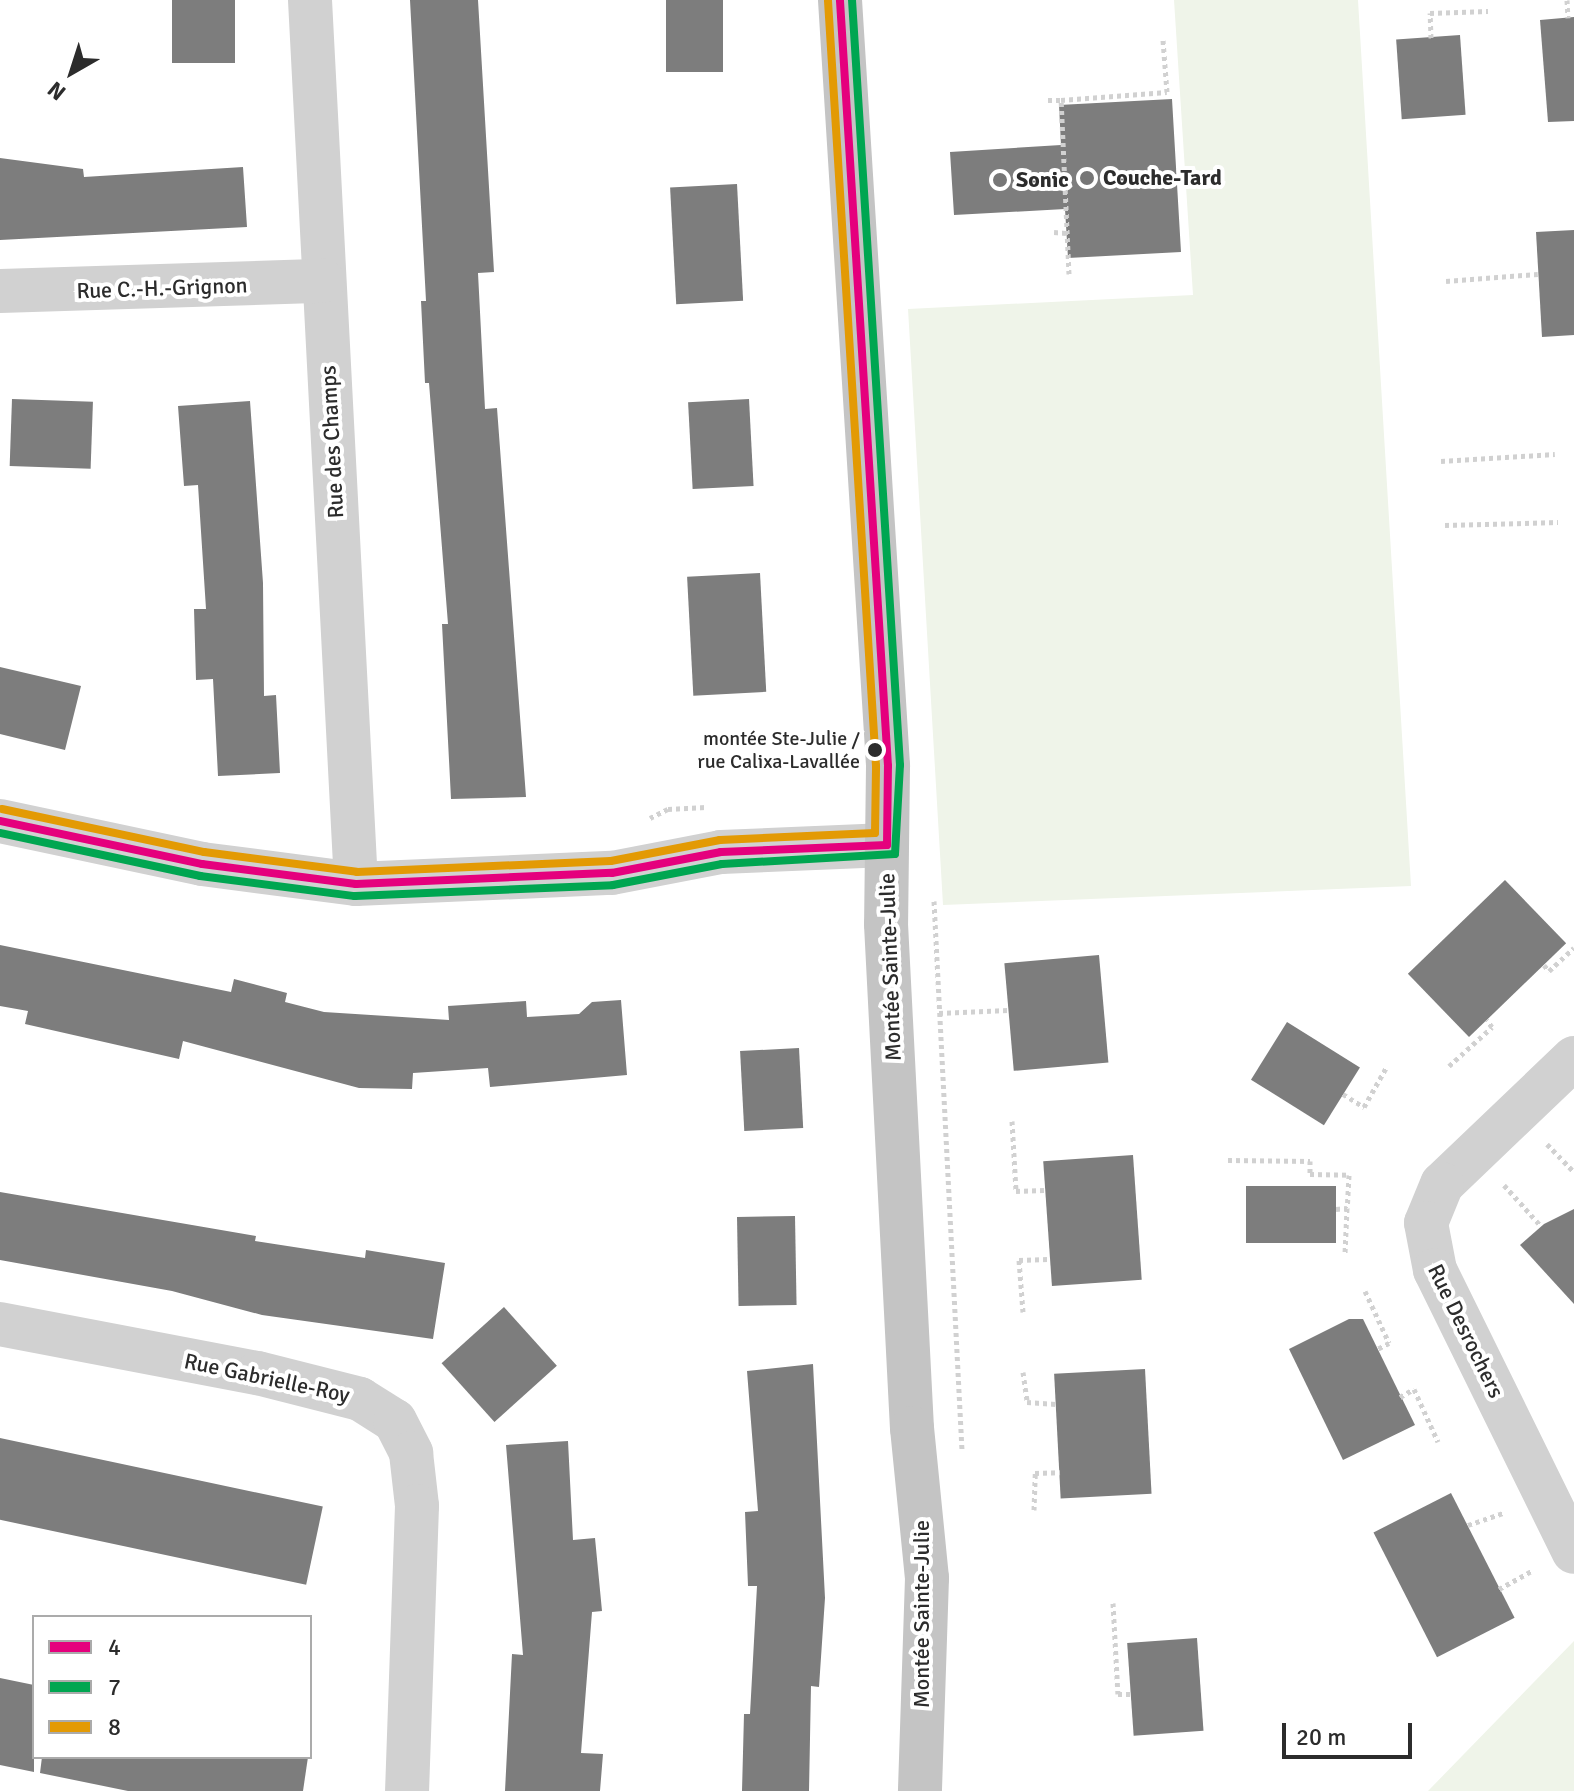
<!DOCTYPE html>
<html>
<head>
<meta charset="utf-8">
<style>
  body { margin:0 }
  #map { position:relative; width:1574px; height:1791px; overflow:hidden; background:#fff; font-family:Signika,sans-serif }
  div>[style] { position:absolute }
  .green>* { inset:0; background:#eff4e9 }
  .building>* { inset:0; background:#7d7d7d; transform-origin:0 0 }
  .path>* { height:5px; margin-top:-2.5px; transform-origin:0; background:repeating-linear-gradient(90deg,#d1d1d1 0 4px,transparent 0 8px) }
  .minor>* { height:44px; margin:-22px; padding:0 22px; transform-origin:22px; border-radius:22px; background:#d1d1d1 }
  .major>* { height:44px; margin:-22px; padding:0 22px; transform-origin:22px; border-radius:22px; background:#c4c4c4 }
  .bus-1>* { height:8px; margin:-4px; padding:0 4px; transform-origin:4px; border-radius:4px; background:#e5007d }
  .bus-2>* { height:8px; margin:-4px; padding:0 4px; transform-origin:4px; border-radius:4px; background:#00a651 }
  .bus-3>* { height:8px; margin:-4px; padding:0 4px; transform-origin:4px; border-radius:4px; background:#e39a04 }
  .dots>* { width:22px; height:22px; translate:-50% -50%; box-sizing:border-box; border:4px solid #fff; border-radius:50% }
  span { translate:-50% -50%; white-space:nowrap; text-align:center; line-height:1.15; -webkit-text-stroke:8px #fff; paint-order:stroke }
  .bus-label { font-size:20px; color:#2c2c2c }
  .right { translate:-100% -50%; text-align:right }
  .poi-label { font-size:22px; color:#2c2c2c; font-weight:700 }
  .left { translate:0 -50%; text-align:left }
  .street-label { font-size:22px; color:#2c2c2c }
  .legend { position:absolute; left:32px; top:1615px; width:280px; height:144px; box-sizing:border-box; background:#fff; border:2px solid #ababab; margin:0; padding:10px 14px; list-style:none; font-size:24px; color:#2c2c2c }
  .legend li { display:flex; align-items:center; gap:16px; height:40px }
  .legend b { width:40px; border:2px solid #ababab }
  .north { position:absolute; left:32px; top:32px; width:80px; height:80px; -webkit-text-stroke:6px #fff; paint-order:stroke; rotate:219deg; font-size:22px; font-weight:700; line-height:32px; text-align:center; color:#2c2c2c }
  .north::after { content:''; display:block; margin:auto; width:28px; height:36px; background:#2c2c2c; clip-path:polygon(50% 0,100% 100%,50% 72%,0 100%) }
  .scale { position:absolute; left:1282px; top:1723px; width:130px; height:36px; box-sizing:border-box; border:4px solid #2c2c2c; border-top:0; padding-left:10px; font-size:24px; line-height:28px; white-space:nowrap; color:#2c2c2c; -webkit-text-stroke:6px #fff; paint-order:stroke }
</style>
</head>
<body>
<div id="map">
  <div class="green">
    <div style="clip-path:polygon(1174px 0,1358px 0,1411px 886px,943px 905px,908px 309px,1193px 295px)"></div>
    <div style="clip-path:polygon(1574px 1641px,1574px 1791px,1428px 1791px)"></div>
  </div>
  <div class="building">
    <div style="left:172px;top:0;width:63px;height:63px"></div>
    <div style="clip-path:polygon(410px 0,478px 0,494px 272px,478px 273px,485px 409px,497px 408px,526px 797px,451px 799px,442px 624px,448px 624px,429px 383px,425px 383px,421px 301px,426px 301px)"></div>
    <div style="left:666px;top:0;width:57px;height:72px"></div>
    <div style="clip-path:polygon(1574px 17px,1574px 121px,1548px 122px,1540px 20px)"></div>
    <div style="left:1460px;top:35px;width:80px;height:64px;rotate:86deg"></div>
    <div style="clip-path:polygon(1172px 99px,1181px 252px,1068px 258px,1065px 209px,954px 215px,950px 152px,1061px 145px,1059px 105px)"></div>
    <div style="clip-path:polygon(0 158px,83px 169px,84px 177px,243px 167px,247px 227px,0 240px)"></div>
    <div style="left:737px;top:184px;width:117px;height:67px;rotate:87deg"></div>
    <div style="clip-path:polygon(1574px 230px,1574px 335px,1542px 337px,1536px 232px)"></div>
    <div style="left:12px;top:399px;width:81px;height:67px;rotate:2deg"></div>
    <div style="left:749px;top:399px;width:87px;height:61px;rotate:87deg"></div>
    <div style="clip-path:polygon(250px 401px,263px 583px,264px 696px,276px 695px,280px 773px,218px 776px,213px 679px,196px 680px,194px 609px,206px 609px,198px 485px,184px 486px,178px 406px)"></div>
    <div style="left:760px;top:573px;width:119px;height:73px;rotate:87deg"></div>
    <div style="clip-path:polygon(0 667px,81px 686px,65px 750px,0 734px)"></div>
    <div style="left:1505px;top:880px;width:88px;height:135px;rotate:46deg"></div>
    <div style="clip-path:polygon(0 945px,231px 992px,234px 979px,287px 993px,285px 1002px,324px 1012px,449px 1020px,448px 1006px,526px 1001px,527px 1017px,579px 1014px,592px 1002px,621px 1000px,627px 1075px,490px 1087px,488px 1068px,413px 1073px,412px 1089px,359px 1088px,183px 1041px,179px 1059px,25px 1024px,28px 1011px,0 1006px)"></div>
    <div style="left:1099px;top:955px;width:108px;height:95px;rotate:85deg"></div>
    <div style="left:1287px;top:1022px;width:86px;height:68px;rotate:32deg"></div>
    <div style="left:799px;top:1048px;width:80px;height:59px;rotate:87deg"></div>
    <div style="left:1133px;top:1155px;width:125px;height:90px;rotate:86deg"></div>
    <div style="left:1246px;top:1186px;width:90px;height:57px"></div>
    <div style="clip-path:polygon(0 1192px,256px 1236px,255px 1241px,365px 1258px,366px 1250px,445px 1263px,433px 1339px,262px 1315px,172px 1291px,0 1260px)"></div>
    <div style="clip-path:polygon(1574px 1209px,1574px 1304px,1520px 1245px,1544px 1224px)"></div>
    <div style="left:795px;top:1216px;width:89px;height:58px;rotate:89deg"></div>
    <div style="left:504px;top:1307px;width:79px;height:84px;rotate:48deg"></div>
    <div style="clip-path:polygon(1349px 1319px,1363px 1319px,1415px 1425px,1343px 1460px,1289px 1349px)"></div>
    <div style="clip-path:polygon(813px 1364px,825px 1598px,819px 1687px,811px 1686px,809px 1791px,742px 1791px,744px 1714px,750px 1714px,757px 1586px,748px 1586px,745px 1512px,758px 1511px,747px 1371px)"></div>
    <div style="left:1145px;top:1369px;width:125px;height:91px;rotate:87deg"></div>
    <div style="left:0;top:1438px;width:330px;height:80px;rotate:12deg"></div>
    <div style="clip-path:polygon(568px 1441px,573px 1540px,595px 1538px,602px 1611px,592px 1612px,581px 1753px,603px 1754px,600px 1791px,505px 1791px,512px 1654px,523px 1655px,506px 1445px)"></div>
    <div style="left:1451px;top:1493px;width:140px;height:87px;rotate:63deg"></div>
    <div style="left:1197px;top:1638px;width:93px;height:70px;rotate:86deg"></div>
    <div style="clip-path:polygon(0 1678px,34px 1685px,34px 1772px,0 1765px)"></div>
    <div style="clip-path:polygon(42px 1757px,308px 1757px,303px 1791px,128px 1791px,40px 1773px)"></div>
  </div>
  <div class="path">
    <div style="left:1567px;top:0;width:18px;rotate:87deg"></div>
    <div style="left:1431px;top:38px;width:25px;rotate:-92deg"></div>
    <div style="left:1430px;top:13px;width:58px;rotate:-2deg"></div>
    <div style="left:1048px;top:100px;width:13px"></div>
    <div style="left:1054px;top:232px;width:12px;rotate:5deg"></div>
    <div style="left:1069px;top:274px;width:174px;rotate:-92.6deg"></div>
    <div style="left:1061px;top:100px;width:106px;rotate:-4.3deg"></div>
    <div style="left:1167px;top:92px;width:52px;rotate:-94.4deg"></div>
    <div style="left:1446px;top:281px;width:92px;rotate:-4.4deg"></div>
    <div style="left:1441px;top:461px;width:114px;rotate:-3.5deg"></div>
    <div style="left:1445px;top:525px;width:113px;rotate:-1.5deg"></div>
    <div style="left:650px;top:818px;width:20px;rotate:-27deg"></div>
    <div style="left:668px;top:809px;width:38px;rotate:-3deg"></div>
    <div style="left:934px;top:901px;width:550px;rotate:87.08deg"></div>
    <div style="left:1544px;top:965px;width:8px;rotate:50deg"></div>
    <div style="left:1549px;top:971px;width:34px;rotate:-43deg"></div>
    <div style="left:939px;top:1013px;width:69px;rotate:-2.5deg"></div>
    <div style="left:1449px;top:1066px;width:58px;rotate:-42.2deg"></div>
    <div style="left:1492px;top:1027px;width:9px;rotate:-126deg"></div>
    <div style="left:1343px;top:1094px;width:25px;rotate:32deg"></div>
    <div style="left:1364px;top:1107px;width:45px;rotate:-60.6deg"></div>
    <div style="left:1012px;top:1121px;width:70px;rotate:86.7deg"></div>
    <div style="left:1016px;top:1191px;width:28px;rotate:-2deg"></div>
    <div style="left:1547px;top:1144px;width:39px;rotate:46deg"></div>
    <div style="left:1228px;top:1160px;width:82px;rotate:0.7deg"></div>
    <div style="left:1310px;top:1161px;width:13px;rotate:90deg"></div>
    <div style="left:1310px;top:1174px;width:39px;rotate:1deg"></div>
    <div style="left:1349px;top:1175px;width:33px;rotate:93deg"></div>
    <div style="left:1504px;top:1185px;width:55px;rotate:47.9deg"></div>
    <div style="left:1336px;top:1209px;width:11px;rotate:-5deg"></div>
    <div style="left:1347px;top:1208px;width:46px;rotate:92.5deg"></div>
    <div style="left:1365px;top:1291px;width:57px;rotate:65.2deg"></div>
    <div style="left:1389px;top:1343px;width:13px;rotate:153deg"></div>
    <div style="left:1023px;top:1312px;width:52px;rotate:-94.4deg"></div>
    <div style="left:1019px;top:1260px;width:29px;rotate:-2deg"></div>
    <div style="left:1023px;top:1372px;width:30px;rotate:82deg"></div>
    <div style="left:1027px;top:1402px;width:29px;rotate:4deg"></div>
    <div style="left:1400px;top:1397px;width:16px;rotate:-30deg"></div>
    <div style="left:1414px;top:1389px;width:58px;rotate:65.6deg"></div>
    <div style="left:1034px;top:1510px;width:37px;rotate:-88deg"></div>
    <div style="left:1035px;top:1473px;width:25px;rotate:-2deg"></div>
    <div style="left:1468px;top:1525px;width:39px;rotate:-19deg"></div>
    <div style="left:1499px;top:1589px;width:39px;rotate:-29deg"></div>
    <div style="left:1113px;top:1603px;width:91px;rotate:86.9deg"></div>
    <div style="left:1118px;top:1694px;width:12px"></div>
  </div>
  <div class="minor">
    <div style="left:310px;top:0;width:885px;rotate:87.02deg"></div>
    <div style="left:0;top:291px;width:323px;rotate:-1.8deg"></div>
    <div style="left:0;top:821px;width:207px;rotate:12deg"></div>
    <div style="left:202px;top:864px;width:155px;rotate:7.4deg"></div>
    <div style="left:356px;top:884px;width:256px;rotate:-2.5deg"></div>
    <div style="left:612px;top:873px;width:111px;rotate:-10.9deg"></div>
    <div style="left:721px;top:852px;width:166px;rotate:-2.4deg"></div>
    <div style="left:1574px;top:1058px;width:182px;rotate:136.3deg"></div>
    <div style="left:1442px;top:1184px;width:42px;rotate:112.3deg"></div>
    <div style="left:1426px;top:1223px;width:48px;rotate:79.2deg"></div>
    <div style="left:1435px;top:1270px;width:314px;rotate:63.8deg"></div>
    <div style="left:0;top:1324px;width:263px;rotate:10.8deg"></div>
    <div style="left:258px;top:1373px;width:105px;rotate:14.3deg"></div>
    <div style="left:360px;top:1399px;width:41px;rotate:32.2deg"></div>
    <div style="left:395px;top:1421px;width:36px;rotate:63deg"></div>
    <div style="left:411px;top:1453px;width:53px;rotate:83.5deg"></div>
    <div style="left:417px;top:1506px;width:285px;rotate:92deg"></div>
  </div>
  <div class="major">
    <div style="left:840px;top:0;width:768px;rotate:86.41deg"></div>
    <div style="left:888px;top:766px;width:158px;rotate:90.7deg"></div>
    <div style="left:886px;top:924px;width:505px;rotate:87.05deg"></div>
    <div style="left:912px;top:1428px;width:151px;rotate:84.3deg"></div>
    <div style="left:927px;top:1578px;width:213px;rotate:91.9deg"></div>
  </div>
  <div class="bus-1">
    <div style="left:0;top:821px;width:207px;rotate:12deg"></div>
    <div style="left:202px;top:864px;width:155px;rotate:7.4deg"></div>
    <div style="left:356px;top:884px;width:256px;rotate:-2.5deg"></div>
    <div style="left:612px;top:873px;width:111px;rotate:-10.9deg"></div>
    <div style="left:721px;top:852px;width:166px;rotate:-2.4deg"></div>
    <div style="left:887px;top:845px;width:79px;rotate:-89.3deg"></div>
    <div style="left:888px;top:766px;width:768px;rotate:-93.59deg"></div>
  </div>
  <div class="bus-2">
    <div style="left:0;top:833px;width:205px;rotate:12.1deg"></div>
    <div style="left:200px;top:876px;width:156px;rotate:7.4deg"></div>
    <div style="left:355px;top:896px;width:258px;rotate:-2.4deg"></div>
    <div style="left:613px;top:885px;width:111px;rotate:-10.9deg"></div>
    <div style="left:722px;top:864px;width:173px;rotate:-3.3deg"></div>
    <div style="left:895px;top:854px;width:89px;rotate:-86.8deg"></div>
    <div style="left:900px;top:765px;width:767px;rotate:-93.59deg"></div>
  </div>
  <div class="bus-3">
    <div style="left:2px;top:809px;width:207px;rotate:12deg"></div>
    <div style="left:204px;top:852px;width:154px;rotate:7.4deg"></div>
    <div style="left:357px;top:872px;width:254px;rotate:-2.5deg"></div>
    <div style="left:611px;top:861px;width:111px;rotate:-10.9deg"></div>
    <div style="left:720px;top:840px;width:155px;rotate:-2.6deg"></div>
    <div style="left:875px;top:833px;width:67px;rotate:-89.1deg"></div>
    <div style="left:876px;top:766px;width:767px;rotate:-93.59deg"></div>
  </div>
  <div class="dots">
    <div style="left:1087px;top:178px;background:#767676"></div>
    <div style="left:1000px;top:180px;background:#767676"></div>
    <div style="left:875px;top:750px;background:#2c2c2c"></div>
  </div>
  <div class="bus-label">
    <span class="right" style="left:860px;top:750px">montée Ste-Julie /<br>rue Calixa-Lavallée</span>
  </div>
  <div class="poi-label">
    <span class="left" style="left:1103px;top:178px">Couche-Tard</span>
    <span class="left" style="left:1016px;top:180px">Sonic</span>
  </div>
  <div class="street-label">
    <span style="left:162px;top:288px;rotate:-2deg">Rue C.-H.-Grignon</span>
    <span style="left:332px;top:442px;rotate:-93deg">Rue des Champs</span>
    <span style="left:890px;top:967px;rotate:-92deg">Montée Sainte-Julie</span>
    <span style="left:1466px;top:1331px;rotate:64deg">Rue Desrochers</span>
    <span style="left:267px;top:1378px;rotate:12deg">Rue Gabrielle-Roy</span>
    <span style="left:922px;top:1614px;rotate:-90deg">Montée Sainte-Julie</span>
  </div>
  <ul class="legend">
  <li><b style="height:10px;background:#e5007d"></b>4</li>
  <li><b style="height:10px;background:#00a651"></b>7</li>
  <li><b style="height:10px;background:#e39a04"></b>8</li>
  </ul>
  <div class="north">N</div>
  <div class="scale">20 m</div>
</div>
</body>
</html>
